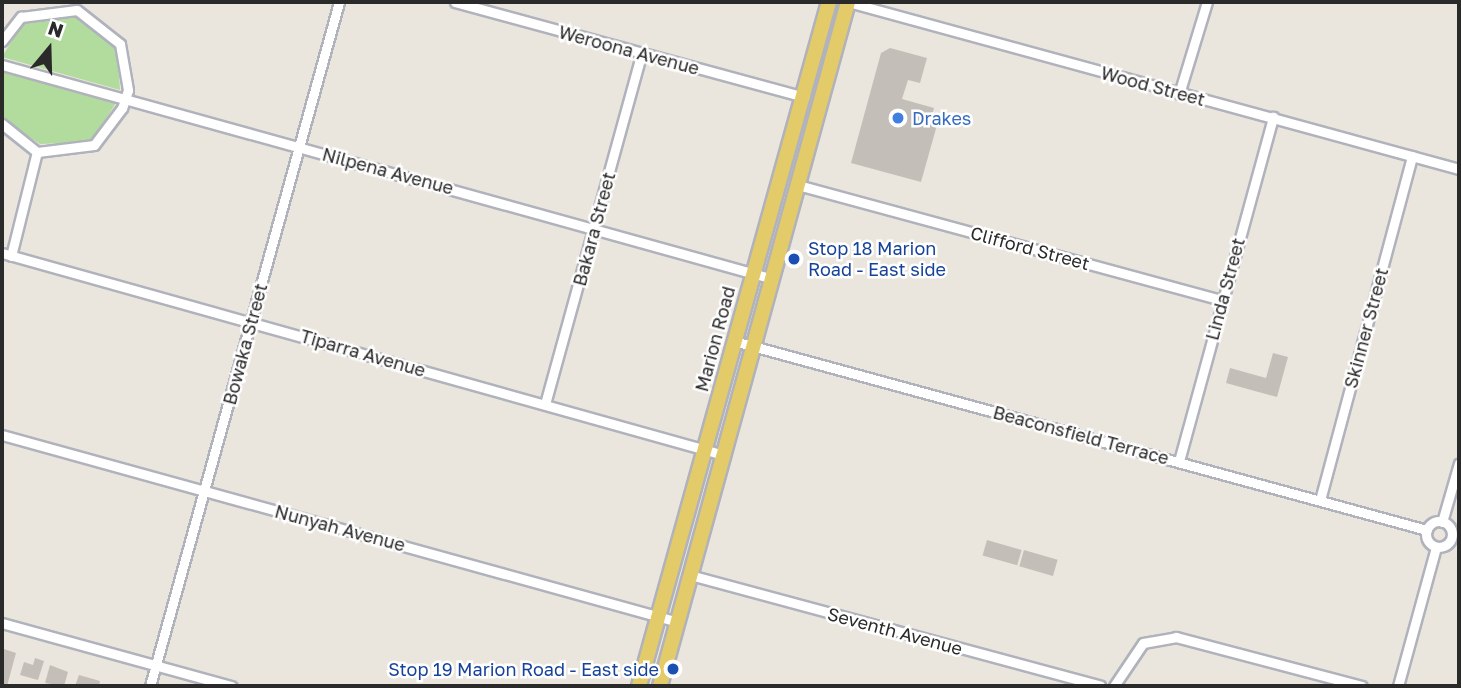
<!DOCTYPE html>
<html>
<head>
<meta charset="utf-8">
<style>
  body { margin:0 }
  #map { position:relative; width:1461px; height:688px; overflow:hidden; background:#eae5dd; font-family:"Golos Text",sans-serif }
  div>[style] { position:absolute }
  .green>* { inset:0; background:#b1dc9e }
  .building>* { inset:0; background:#c3bfb8; transform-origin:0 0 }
  .roads { filter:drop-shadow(2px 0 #b0b2bc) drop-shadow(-2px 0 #b0b2bc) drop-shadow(0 2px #b0b2bc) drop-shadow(0 -2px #b0b2bc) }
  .minor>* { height:9px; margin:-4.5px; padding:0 4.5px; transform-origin:4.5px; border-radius:4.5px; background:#fff }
  .minor>.ring { margin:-4.5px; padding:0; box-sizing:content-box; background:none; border:9px solid #fff; border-radius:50% }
  .primary>* { height:14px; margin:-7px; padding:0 7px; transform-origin:7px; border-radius:7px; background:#e3cb69 }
  .dots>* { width:19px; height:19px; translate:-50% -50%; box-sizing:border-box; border:4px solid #fff; border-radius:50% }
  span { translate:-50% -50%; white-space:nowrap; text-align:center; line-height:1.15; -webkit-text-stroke:5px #fff; paint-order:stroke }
  .street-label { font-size:18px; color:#2a2a2a }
  .shop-label { font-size:18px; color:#366cbe }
  .left { translate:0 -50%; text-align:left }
  .transit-label { font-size:18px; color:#164399 }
  .right { translate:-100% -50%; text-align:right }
  .frame { position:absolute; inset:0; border:4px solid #2a2a2a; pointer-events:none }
  .north { position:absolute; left:14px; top:14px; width:70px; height:70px; -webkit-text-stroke:5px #fff; paint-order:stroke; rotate:19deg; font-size:19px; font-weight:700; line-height:28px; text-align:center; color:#2a2a2a }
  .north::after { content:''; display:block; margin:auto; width:24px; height:32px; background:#2a2a2a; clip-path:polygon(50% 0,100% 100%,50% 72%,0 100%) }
</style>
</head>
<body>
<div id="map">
  <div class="green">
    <div style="clip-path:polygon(74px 15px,117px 46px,120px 90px,2px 57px,24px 21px)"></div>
    <div style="clip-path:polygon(2px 71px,116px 103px,91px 142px,40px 144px,2px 119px)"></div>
  </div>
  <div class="building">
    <div style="clip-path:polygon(890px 48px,927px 58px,920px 83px,908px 80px,902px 99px,934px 108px,930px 123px,937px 125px,921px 182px,851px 163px,881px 53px)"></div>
    <div style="clip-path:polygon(1273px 353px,1288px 357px,1277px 397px,1226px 383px,1230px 368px,1266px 378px)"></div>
    <div style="left:987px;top:540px;width:36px;height:16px;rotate:16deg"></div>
    <div style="left:1024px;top:550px;width:35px;height:17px;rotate:16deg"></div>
    <div style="clip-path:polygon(4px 649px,16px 653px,7px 686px,2px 686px)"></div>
    <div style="clip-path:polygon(35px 658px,44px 661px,38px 680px,20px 675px,24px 662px,33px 665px)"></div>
    <div style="clip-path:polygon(50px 665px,68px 672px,64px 686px,45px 683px)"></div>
    <div style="clip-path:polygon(79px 675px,100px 681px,99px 686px,75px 686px)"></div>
  </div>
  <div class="roads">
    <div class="minor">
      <div style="left:455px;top:2px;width:362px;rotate:15.2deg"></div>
      <div style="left:848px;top:2px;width:633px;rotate:15.29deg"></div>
      <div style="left:2px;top:41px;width:31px;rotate:-52deg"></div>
      <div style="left:21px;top:17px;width:56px;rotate:-7.1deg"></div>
      <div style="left:77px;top:10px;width:55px;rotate:38.3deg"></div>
      <div style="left:120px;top:44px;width:47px;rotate:80.1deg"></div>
      <div style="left:128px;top:90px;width:19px;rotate:108deg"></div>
      <div style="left:122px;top:108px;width:46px;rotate:127.1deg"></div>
      <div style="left:94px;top:145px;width:57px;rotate:173deg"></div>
      <div style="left:37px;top:152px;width:45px;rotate:-141.3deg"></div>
      <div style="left:2px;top:65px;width:800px;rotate:15.51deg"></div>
      <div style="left:1179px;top:94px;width:96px;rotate:-73.1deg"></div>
      <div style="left:798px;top:185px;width:438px;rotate:15.2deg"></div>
      <div style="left:2px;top:253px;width:750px;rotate:15.63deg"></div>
      <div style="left:11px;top:256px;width:107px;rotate:-76deg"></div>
      <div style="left:734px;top:341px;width:718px;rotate:15.26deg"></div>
      <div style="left:545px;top:404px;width:364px;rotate:-74.6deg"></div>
      <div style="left:2px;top:435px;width:701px;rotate:15.46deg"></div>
      <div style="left:1179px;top:461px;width:357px;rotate:-74.7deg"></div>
      <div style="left:1320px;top:500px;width:356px;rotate:-75deg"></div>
      <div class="ring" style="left:1426px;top:521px;width:17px;height:17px"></div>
      <div style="left:1442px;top:522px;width:61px;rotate:-73.9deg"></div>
      <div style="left:690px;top:575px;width:425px;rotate:15.1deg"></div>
      <div style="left:2px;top:623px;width:238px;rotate:15.4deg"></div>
      <div style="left:150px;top:686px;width:710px;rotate:-74.55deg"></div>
      <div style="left:1114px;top:686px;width:52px;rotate:-56deg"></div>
      <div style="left:1143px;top:643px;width:34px;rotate:-10deg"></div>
      <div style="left:1176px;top:637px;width:192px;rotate:14.8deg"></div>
      <div style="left:1398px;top:686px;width:144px;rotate:-74.7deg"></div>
    </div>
    <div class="primary">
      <div style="left:639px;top:686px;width:710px;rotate:-74.48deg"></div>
      <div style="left:660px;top:686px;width:709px;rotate:-74.63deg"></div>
    </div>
  </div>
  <div class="dots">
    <div style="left:898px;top:118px;background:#3f7fe0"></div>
    <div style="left:794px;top:259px;background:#1a4fb4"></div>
    <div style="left:673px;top:669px;background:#1a4fb4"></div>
  </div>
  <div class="street-label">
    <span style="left:629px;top:50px;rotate:15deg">Weroona Avenue</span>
    <span style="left:1153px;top:86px;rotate:15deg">Wood Street</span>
    <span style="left:388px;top:171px;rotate:15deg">Nilpena Avenue</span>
    <span style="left:594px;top:229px;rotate:-75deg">Bakara Street</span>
    <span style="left:1030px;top:248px;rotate:15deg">Clifford Street</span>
    <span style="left:1225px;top:289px;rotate:-75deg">Linda Street</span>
    <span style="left:1366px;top:328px;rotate:-75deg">Skinner Street</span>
    <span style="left:715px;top:339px;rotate:-75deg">Marion Road</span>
    <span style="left:245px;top:344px;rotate:-75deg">Bowaka Street</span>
    <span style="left:363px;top:353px;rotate:16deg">Tiparra Avenue</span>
    <span style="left:1081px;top:435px;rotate:15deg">Beaconsfield Terrace</span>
    <span style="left:340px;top:528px;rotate:15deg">Nunyah Avenue</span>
    <span style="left:895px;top:631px;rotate:15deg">Seventh Avenue</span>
  </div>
  <div class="shop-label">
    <span class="left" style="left:912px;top:118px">Drakes</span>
  </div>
  <div class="transit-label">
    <span class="left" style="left:808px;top:259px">Stop 18 Marion<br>Road - East side</span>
    <span class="right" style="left:659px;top:669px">Stop 19 Marion Road - East side</span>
  </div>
  <div class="frame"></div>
  <div class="north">N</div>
</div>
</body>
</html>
